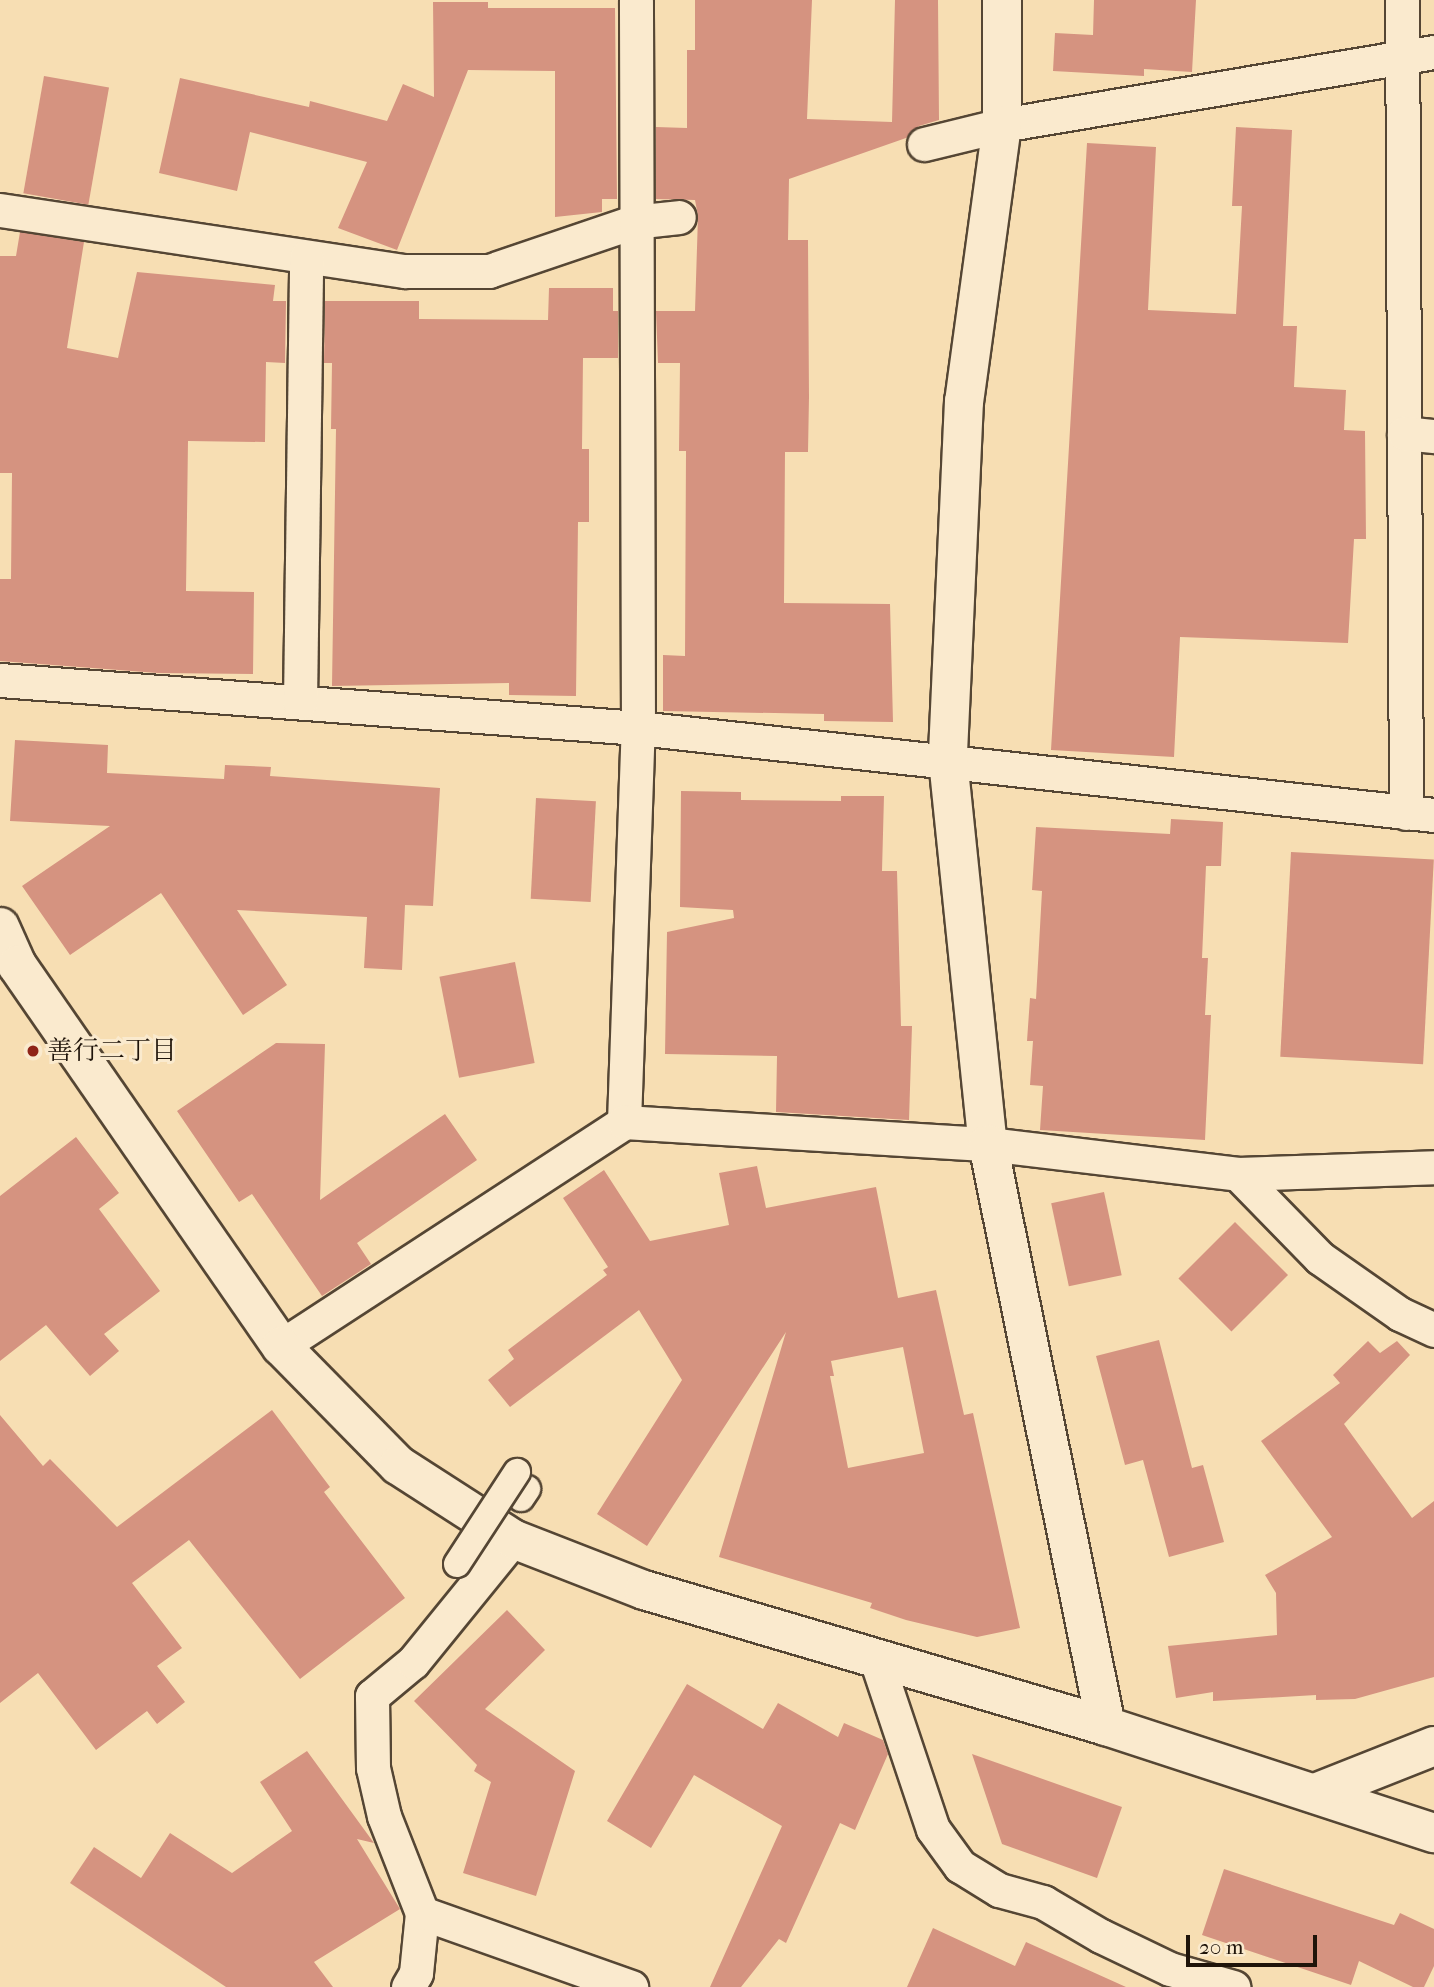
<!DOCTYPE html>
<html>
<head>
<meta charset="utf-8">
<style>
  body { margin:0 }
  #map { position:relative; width:1434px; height:1987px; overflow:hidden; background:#f7deb3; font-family:"IM FELL French Canon","Noto Serif JP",serif }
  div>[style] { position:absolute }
  .building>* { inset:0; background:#d59380; transform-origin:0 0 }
  .roads { filter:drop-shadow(2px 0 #554634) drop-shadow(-2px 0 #554634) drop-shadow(0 2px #554634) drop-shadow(0 -2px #554634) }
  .pedestrian>* { height:26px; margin:-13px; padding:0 13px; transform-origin:13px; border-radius:13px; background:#faeace }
  .minor>* { height:33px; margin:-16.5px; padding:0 16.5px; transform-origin:16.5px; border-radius:16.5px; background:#faeace }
  .tertiary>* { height:38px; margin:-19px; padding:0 19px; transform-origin:19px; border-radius:19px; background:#faeace }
  .bridges { filter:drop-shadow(2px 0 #554634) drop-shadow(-2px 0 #554634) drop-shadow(0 2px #554634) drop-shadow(0 -2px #554634) }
  .pedestrian-bridge>* { height:26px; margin:-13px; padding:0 13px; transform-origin:13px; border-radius:13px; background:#faeace }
  .dots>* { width:19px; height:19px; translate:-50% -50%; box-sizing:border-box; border:4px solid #faeace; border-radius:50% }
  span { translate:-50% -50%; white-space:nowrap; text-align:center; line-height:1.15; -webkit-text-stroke:6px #faeace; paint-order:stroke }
  .poi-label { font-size:26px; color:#1f140a }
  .left { translate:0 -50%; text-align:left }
  .scale { position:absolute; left:1186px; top:1935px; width:131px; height:32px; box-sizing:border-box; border:4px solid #1f140a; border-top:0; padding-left:9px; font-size:21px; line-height:24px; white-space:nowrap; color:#1f140a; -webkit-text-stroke:5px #faeace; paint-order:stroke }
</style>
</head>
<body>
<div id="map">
  <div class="building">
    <div style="clip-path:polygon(695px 0,812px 0,807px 119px,892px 122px,895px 0,938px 0,939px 120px,919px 126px,906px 138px,789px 179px,788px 240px,808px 240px,809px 397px,808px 452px,785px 452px,784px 603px,890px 604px,893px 722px,824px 721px,824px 714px,663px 711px,663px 655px,685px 656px,686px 451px,679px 451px,680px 363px,658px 363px,656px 311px,695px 311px,698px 216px,695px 200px,656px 199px,656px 127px,687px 128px,687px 50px,695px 50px)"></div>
    <div style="clip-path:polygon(1094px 0,1196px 0,1192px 72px,1144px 69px,1144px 76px,1053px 71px,1055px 33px,1093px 35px)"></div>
    <div style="clip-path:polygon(433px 2px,488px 2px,488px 8px,615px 8px,617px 199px,602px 199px,602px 212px,555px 217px,555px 71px,468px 70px,397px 250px,338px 228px,367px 162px,250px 132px,237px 191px,159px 173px,180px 78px,309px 107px,310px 101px,387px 121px,403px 84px,434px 97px)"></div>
    <div style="left:44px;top:76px;width:66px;height:119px;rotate:10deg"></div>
    <div style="clip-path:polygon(1236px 127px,1292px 130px,1283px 326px,1297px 326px,1294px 387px,1346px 390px,1344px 430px,1365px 431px,1366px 539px,1354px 539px,1348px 643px,1180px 637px,1174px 757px,1051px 750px,1087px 143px,1156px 147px,1148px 310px,1236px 314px,1242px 206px,1232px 206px)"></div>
    <div style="clip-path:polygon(20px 232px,84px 242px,67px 348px,118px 358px,137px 272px,275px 285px,273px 301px,286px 301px,285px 363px,266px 362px,265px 442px,188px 441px,186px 591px,254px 592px,253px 674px,158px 673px,0 661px,0 579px,11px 579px,12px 473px,0 473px,0 256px,16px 256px)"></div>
    <div style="clip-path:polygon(549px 288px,613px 288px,613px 311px,618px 311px,618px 358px,583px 358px,582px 449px,589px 449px,589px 522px,578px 522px,576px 696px,509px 695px,509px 683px,332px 686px,336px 429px,331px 429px,332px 363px,324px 363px,325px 301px,419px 301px,419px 319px,548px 320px)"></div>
    <div style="clip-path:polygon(15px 740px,108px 745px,107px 773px,224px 779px,225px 765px,271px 767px,270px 776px,440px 788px,433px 906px,405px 905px,402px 970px,364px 968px,367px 917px,237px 910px,287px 985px,243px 1015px,161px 893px,70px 955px,22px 886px,110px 826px,10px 821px)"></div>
    <div style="clip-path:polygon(681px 791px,741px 792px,741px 800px,841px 801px,841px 796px,884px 796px,882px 871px,897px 871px,901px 1026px,912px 1026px,909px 1120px,776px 1112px,777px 1056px,665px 1054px,667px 932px,734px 918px,733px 910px,680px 907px)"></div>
    <div style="left:536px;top:798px;width:60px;height:101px;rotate:3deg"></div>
    <div style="clip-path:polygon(1171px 819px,1223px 822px,1221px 866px,1206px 866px,1202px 958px,1208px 958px,1205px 1015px,1211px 1015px,1205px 1140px,1040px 1130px,1043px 1086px,1030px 1085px,1033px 1041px,1027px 1041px,1030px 998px,1036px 999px,1042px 891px,1032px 890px,1036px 827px,1170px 834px)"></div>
    <div style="left:1291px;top:852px;width:143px;height:205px;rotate:3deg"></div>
    <div style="left:515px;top:962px;width:103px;height:77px;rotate:79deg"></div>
    <div style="clip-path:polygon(276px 1043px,325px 1044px,320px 1200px,445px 1114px,477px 1160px,357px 1243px,371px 1264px,322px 1296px,252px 1194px,239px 1202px,177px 1111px)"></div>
    <div style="clip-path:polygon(76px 1137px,119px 1193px,99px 1209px,160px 1291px,104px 1334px,119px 1351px,90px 1376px,46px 1325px,0 1361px,0 1196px)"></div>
    <div style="clip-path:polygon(evenodd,757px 1166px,766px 1208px,876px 1187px,898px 1298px,936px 1290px,964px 1415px,973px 1413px,1020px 1628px,977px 1637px,906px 1620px,870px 1608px,872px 1603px,719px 1557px,786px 1332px,647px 1546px,597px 1514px,682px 1380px,639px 1310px,510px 1407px,488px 1380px,514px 1359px,508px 1350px,607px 1275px,603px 1270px,608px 1267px,563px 1198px,604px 1170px,650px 1241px,729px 1225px,719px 1173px,757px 1166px,903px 1347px,924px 1453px,848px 1468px,830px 1376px,834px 1376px,831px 1361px,903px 1347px)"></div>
    <div style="left:1104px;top:1192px;width:85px;height:54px;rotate:78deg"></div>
    <div style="left:1235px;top:1222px;width:75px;height:80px;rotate:45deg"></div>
    <div style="clip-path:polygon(1159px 1340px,1192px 1468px,1203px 1465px,1224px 1542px,1169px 1557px,1143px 1460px,1125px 1465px,1096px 1356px)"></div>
    <div style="clip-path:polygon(1368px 1341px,1380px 1353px,1397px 1341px,1410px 1355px,1344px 1424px,1412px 1518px,1434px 1501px,1434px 1677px,1355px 1699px,1316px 1700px,1316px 1695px,1213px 1701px,1213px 1692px,1176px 1698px,1168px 1646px,1277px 1635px,1276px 1593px,1265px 1575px,1332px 1537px,1261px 1441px,1340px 1383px,1333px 1375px)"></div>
    <div style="clip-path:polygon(272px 1410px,330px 1487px,324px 1492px,405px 1598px,300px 1679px,189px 1540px,132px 1583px,182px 1648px,157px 1666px,185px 1702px,157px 1724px,147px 1711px,96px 1750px,38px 1673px,0 1703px,0 1415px,43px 1466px,50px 1459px,117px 1527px)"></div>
    <div style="clip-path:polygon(507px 1610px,545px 1650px,485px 1709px,575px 1771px,536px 1896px,463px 1873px,491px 1782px,474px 1771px,477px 1765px,414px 1701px)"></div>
    <div style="clip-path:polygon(687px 1684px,763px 1729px,778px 1703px,838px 1737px,844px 1723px,883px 1740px,888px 1754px,855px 1830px,840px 1823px,786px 1943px,779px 1939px,741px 1987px,710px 1987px,782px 1826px,694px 1775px,651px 1848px,607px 1821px)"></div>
    <div style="clip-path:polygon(307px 1751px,374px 1843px,357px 1839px,400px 1909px,314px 1962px,333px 1987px,226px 1987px,70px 1883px,94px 1847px,141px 1878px,170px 1833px,232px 1873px,292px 1831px,260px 1782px)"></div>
    <div style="clip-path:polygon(972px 1754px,1122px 1807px,1097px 1878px,1002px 1844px)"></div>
    <div style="clip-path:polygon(1224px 1869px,1394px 1925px,1400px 1913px,1434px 1929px,1434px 1966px,1424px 1987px,1413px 1987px,1359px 1961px,1351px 1985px,1202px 1935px)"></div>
    <div style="clip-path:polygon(933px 1928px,1015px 1966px,1026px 1942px,1126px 1987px,907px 1987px)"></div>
  </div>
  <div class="roads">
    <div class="pedestrian">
      <div style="left:521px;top:1498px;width:11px;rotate:-56deg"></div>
    </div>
    <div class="minor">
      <div style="left:1402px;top:0;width:813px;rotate:89.72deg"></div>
      <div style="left:924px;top:144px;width:80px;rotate:-13.7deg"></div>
      <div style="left:1002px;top:125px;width:438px;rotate:-9.6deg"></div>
      <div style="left:0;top:210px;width:410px;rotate:8.6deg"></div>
      <div style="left:405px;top:271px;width:84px"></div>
      <div style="left:489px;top:271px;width:152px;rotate:-18.8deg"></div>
      <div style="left:633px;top:222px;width:46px;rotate:-6.2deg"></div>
      <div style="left:1404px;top:433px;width:30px;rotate:6deg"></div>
      <div style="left:0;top:680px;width:640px;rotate:4.3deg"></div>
      <div style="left:638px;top:728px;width:801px;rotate:6.24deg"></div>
      <div style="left:300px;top:702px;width:445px;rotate:-89.2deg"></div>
      <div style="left:624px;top:1122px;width:394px;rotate:-88deg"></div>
      <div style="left:638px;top:728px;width:728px;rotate:-90.16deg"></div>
      <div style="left:1238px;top:1174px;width:117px;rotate:45.7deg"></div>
      <div style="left:1320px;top:1258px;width:98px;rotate:35deg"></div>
      <div style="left:1400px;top:1314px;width:38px;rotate:25deg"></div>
      <div style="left:281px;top:1346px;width:410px;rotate:-33.1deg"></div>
      <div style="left:624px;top:1122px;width:365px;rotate:3.5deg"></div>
      <div style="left:988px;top:1144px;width:252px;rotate:6.8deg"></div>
      <div style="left:1238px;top:1174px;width:196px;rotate:-2deg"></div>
      <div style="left:876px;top:1659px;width:179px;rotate:71.5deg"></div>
      <div style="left:933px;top:1829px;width:46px;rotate:53.9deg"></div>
      <div style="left:960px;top:1866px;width:46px;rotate:31.6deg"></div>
      <div style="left:999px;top:1890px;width:46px;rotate:15.3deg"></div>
      <div style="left:1043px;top:1902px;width:67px;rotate:30.4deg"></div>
      <div style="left:1101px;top:1936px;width:76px;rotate:25.6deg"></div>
      <div style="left:1170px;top:1969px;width:66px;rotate:15.9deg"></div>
      <div style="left:422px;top:1913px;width:222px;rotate:19.5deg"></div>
      <div style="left:408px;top:1987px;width:16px;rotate:-60deg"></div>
      <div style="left:416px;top:1973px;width:60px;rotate:-84.3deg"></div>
      <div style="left:422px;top:1913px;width:104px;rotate:-111.4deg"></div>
      <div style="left:384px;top:1816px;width:49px;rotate:-102.9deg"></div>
      <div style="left:373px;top:1768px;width:72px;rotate:-90.8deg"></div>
      <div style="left:372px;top:1696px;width:53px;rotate:-39.7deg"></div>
      <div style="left:413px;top:1662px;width:159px;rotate:-50.9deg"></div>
    </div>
    <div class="tertiary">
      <div style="left:1002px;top:0;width:125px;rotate:90deg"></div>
      <div style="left:1002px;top:125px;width:279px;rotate:97.8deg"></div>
      <div style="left:964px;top:401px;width:359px;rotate:92.6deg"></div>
      <div style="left:948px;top:760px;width:386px;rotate:84.1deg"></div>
      <div style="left:988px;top:1144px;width:594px;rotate:78.54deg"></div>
      <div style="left:0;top:927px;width:42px;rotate:65.9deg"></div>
      <div style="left:17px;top:965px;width:464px;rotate:55.3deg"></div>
      <div style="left:281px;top:1346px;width:167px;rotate:45.5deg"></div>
      <div style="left:398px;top:1465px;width:137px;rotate:32.8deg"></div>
      <div style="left:513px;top:1539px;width:141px;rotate:21.3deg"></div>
      <div style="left:644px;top:1590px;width:482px;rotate:16.4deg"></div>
      <div style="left:1106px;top:1726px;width:345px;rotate:18.1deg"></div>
      <div style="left:1318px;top:1792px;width:125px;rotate:-21.6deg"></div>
    </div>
  </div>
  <div class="bridges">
    <div class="pedestrian-bridge">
      <div style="left:457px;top:1564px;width:110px;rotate:-56.9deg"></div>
    </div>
  </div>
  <div class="dots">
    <div style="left:33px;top:1051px;background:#8f2418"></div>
  </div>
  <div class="poi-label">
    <span class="left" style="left:47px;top:1051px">善行二丁目</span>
  </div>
  <div class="scale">20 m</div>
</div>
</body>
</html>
